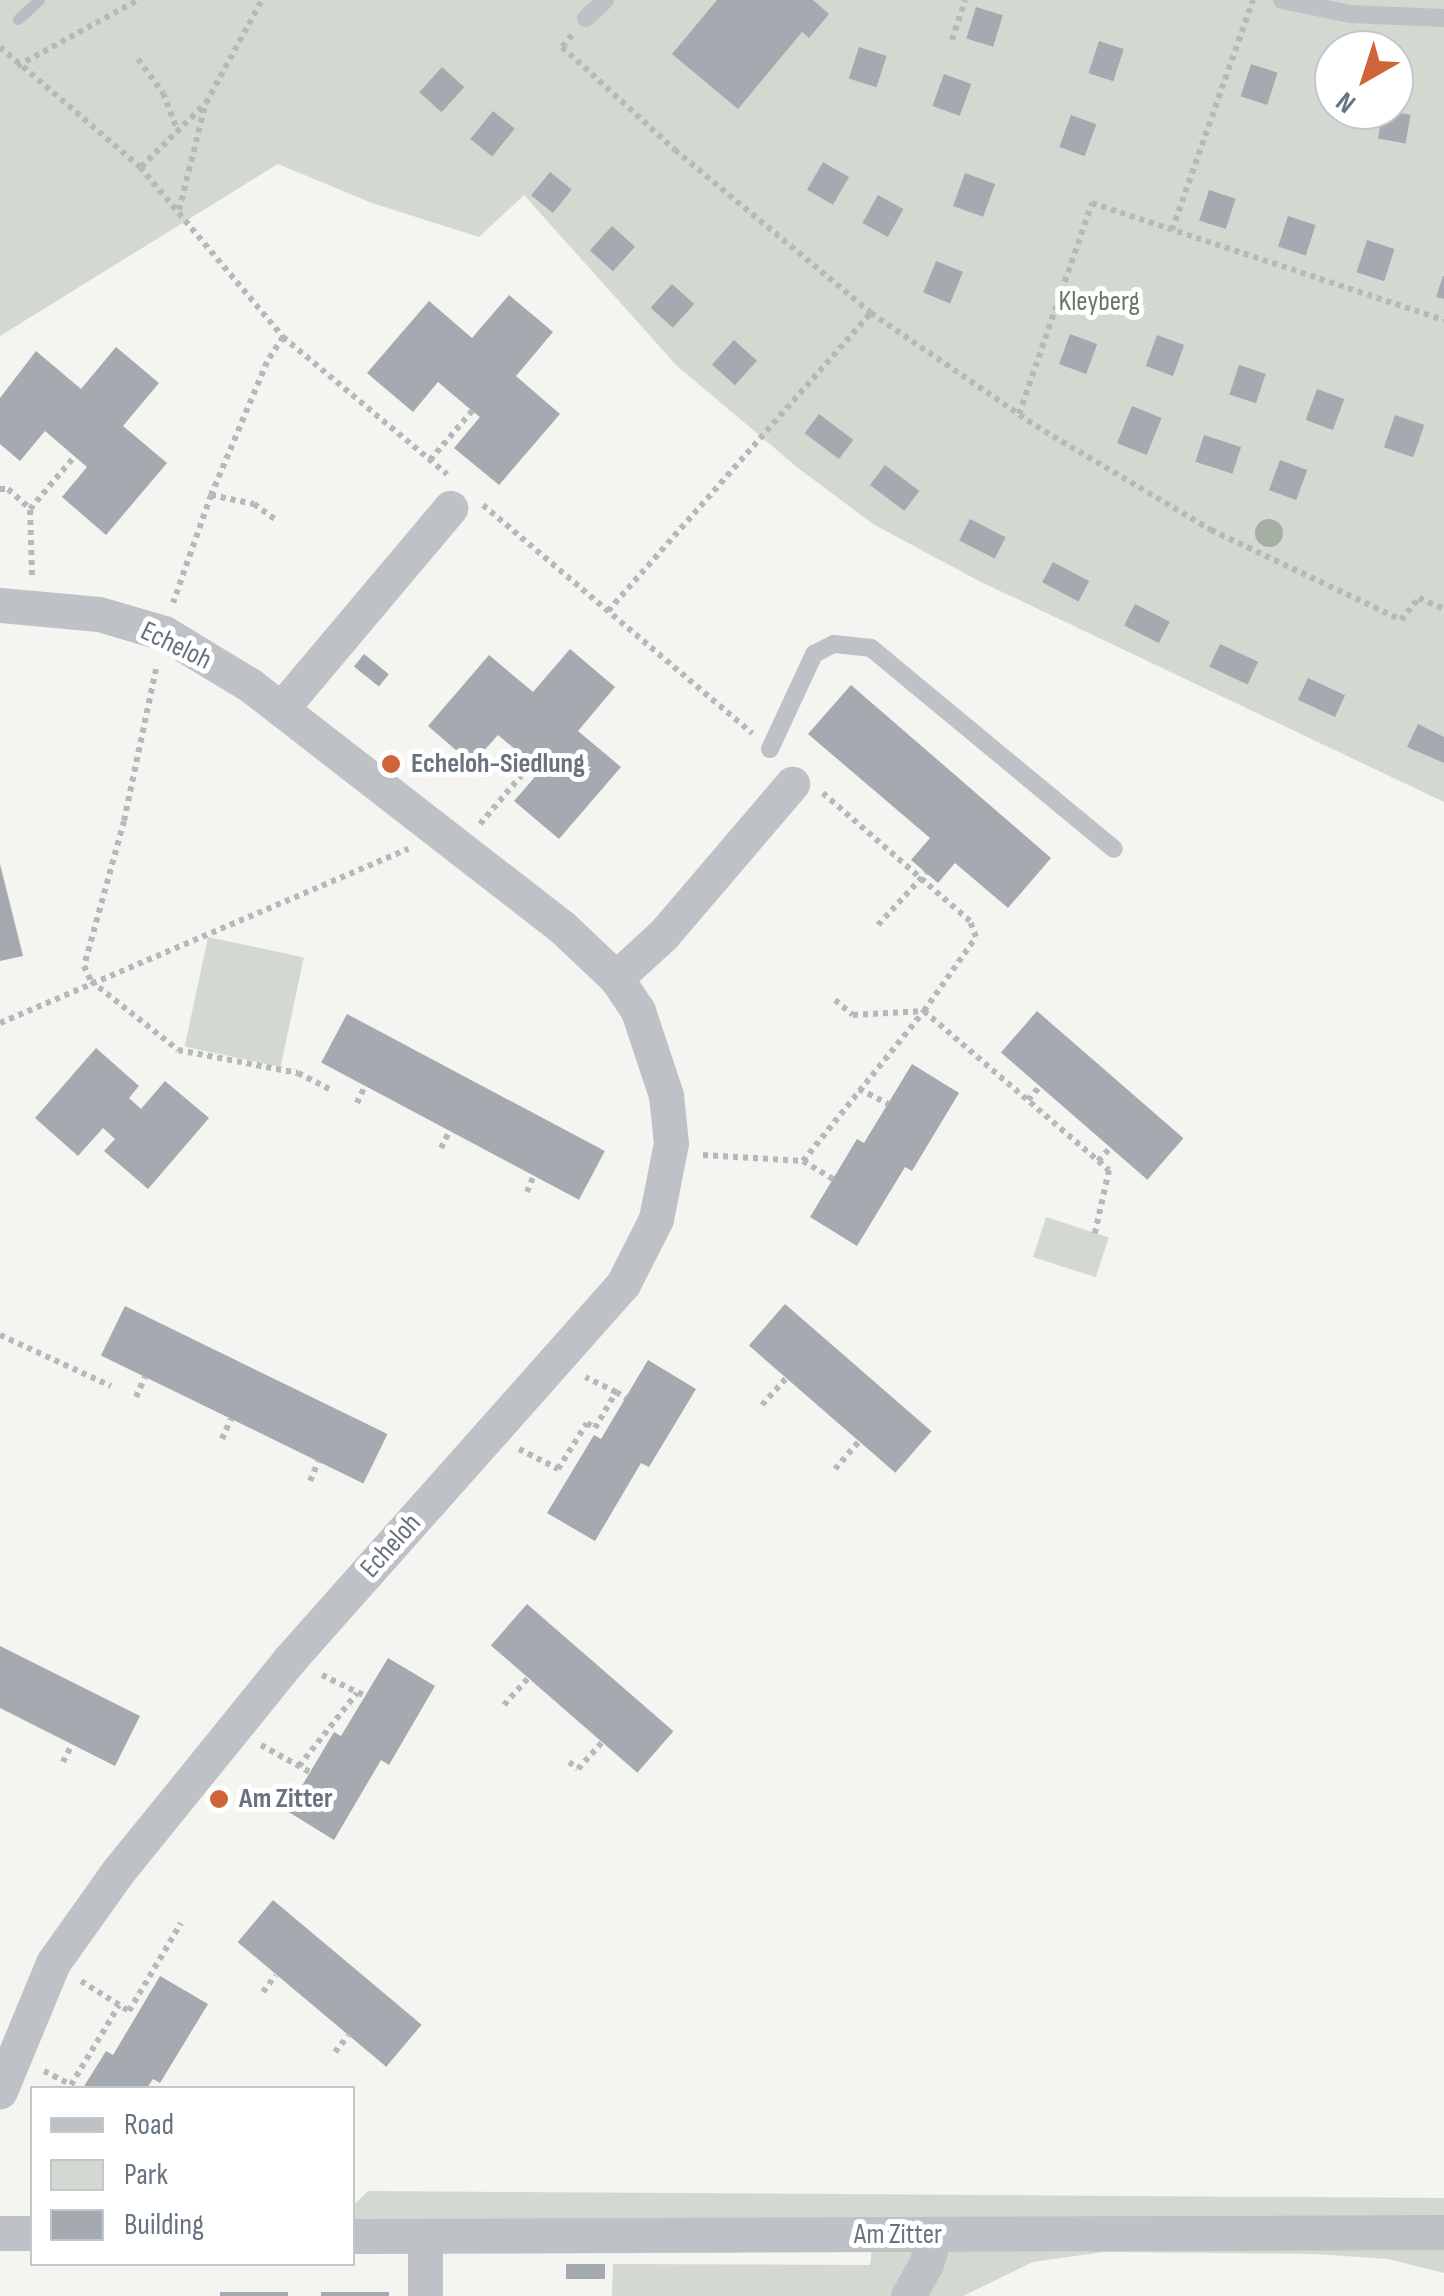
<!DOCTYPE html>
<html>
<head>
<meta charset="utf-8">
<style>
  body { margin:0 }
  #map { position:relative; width:1444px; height:2296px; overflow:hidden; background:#f4f4f1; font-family:"Sofia Sans Condensed",sans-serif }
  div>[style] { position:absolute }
  .green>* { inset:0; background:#d3d9d1; transform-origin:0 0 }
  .stream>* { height:11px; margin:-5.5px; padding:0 5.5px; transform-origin:5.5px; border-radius:5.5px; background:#b5bfc3 }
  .building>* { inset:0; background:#a4aab0; transform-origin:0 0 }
  .path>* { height:6px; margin-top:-3px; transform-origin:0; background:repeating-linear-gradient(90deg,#b6b9bb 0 5px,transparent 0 10px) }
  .service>* { height:18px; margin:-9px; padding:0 9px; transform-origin:9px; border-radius:9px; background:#bec1c5 }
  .minor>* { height:35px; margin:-17.5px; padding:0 17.5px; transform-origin:17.5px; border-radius:17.5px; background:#bec1c5 }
  .trees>* { width:28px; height:28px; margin:-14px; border-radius:50%; background:#a6afa4 }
  .dots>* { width:28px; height:28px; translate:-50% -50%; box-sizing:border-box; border:5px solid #fff; border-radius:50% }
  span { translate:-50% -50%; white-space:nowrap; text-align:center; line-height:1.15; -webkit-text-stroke:10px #fff; paint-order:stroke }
  .park-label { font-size:28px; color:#677765 }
  .street-label { font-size:28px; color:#67737f }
  .poi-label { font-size:28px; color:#67737f; font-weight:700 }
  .left { translate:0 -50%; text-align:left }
  .legend { position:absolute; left:30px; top:2086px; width:325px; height:180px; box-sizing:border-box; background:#fff; border:2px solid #c2c7cc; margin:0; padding:12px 18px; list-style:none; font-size:30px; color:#67737f }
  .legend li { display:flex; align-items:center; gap:20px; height:50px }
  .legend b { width:50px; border:2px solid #c2c7cc }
  .north { position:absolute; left:1314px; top:30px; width:100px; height:100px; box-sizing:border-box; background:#fff; border:2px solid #c2c7cc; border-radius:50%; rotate:219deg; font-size:28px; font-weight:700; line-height:40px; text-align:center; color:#67737f }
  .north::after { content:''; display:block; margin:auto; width:35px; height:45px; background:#ce6437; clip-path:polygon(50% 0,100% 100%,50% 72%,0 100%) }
</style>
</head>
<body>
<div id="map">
  <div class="green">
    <div style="clip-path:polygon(evenodd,0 0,1444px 0,1444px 802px,979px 581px,873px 524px,798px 468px,676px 365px,524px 195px,479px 237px,372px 203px,278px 164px,0 336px,0 0,1334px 50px,1394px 50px,1394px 110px,1334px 110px,1334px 50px)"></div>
    <div style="left:208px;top:937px;width:98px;height:112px;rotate:12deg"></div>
    <div style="left:1046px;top:1217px;width:66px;height:42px;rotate:18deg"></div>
    <div style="clip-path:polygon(368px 2191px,1444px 2198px,1444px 2273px,1388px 2259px,1314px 2254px,1103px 2252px,1033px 2262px,963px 2296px,612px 2296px,613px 2264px,870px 2265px,875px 2219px,353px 2219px,352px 2207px)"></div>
  </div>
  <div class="stream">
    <div style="left:18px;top:19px;width:28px;rotate:-42deg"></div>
  </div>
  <div class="building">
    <div style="clip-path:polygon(717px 0,813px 0,829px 14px,809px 38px,802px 32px,738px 109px,672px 54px)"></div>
    <div style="left:976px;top:7px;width:28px;height:33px;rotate:17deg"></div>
    <div style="left:1099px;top:41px;width:26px;height:34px;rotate:18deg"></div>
    <div style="left:859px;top:47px;width:29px;height:33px;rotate:18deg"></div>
    <div style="left:1251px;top:64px;width:28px;height:34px;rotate:18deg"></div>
    <div style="left:442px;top:67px;width:30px;height:34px;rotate:42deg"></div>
    <div style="left:944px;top:74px;width:29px;height:34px;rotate:20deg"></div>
    <div style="left:1383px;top:110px;width:28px;height:29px;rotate:10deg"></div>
    <div style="left:493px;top:111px;width:28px;height:36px;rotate:39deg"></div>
    <div style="left:1071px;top:115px;width:27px;height:34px;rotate:20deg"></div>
    <div style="left:823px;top:162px;width:30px;height:32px;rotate:30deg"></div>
    <div style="left:550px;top:172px;width:28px;height:30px;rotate:39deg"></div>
    <div style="left:965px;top:173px;width:32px;height:35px;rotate:20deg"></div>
    <div style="left:1209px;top:190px;width:28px;height:32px;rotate:18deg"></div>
    <div style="left:878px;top:195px;width:29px;height:32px;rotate:29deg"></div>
    <div style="left:1288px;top:216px;width:29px;height:32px;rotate:18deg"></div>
    <div style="left:612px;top:226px;width:31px;height:33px;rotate:42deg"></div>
    <div style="left:1367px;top:240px;width:29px;height:34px;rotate:18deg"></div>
    <div style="left:936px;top:261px;width:29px;height:34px;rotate:22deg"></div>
    <div style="clip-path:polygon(1443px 276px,1444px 276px,1444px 299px,1436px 297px)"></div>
    <div style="left:672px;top:284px;width:30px;height:32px;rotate:42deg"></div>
    <div style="clip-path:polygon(509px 295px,553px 332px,516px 376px,560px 414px,499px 485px,454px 448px,480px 417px,464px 404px,438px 382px,413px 412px,367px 373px,429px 301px,472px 338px)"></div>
    <div style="left:1070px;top:334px;width:29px;height:32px;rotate:20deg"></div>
    <div style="left:1157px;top:335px;width:29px;height:33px;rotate:20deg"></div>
    <div style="left:734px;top:340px;width:31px;height:33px;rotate:42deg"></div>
    <div style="clip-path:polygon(116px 347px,159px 383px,123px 426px,167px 463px,106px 535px,62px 497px,87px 467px,45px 431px,20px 461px,0 444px,0 398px,36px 351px,81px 389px)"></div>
    <div style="left:1239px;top:365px;width:28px;height:31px;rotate:18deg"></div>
    <div style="left:1317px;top:389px;width:29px;height:33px;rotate:20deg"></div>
    <div style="left:1132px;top:406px;width:32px;height:40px;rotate:22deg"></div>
    <div style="left:819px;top:414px;width:43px;height:24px;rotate:37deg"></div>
    <div style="left:1395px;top:415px;width:31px;height:34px;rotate:19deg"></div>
    <div style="left:1204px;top:435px;width:39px;height:28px;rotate:18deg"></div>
    <div style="left:1280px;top:460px;width:29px;height:32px;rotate:20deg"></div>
    <div style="left:885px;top:465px;width:43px;height:25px;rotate:37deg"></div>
    <div style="left:970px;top:519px;width:40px;height:24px;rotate:27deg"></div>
    <div style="left:1053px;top:562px;width:41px;height:23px;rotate:28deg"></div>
    <div style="left:1135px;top:604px;width:39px;height:24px;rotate:27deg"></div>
    <div style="left:1220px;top:644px;width:42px;height:25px;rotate:25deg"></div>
    <div style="clip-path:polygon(570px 649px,615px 687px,578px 731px,621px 767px,559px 839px,514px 801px,540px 771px,532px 763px,498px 735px,472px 764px,428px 726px,489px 655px,533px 692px)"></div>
    <div style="left:364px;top:654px;width:32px;height:16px;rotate:39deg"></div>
    <div style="left:1308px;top:678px;width:41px;height:24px;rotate:25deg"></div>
    <div style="clip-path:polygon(851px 685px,1051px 858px,1008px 908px,955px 863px,938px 883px,911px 860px,930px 838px,808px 734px)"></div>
    <div style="clip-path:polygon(1418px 724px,1444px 737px,1444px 763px,1407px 747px)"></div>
    <div style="clip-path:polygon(0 864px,23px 956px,0 961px)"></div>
    <div style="left:1037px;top:1011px;width:194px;height:55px;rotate:41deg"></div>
    <div style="left:347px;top:1014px;width:292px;height:55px;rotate:28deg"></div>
    <div style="clip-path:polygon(96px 1048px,139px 1086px,129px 1098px,141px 1109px,165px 1081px,209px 1118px,148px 1189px,104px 1151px,115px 1139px,103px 1128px,78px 1156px,35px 1118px)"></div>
    <div style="clip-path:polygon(912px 1064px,959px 1093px,912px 1171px,905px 1167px,857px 1246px,810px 1217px,857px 1139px,864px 1143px)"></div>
    <div style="left:785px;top:1304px;width:194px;height:55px;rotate:41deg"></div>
    <div style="left:125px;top:1306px;width:292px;height:55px;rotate:26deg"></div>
    <div style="clip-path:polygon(648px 1360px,696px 1389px,649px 1467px,641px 1463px,595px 1541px,547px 1513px,594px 1435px,601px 1439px)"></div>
    <div style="left:527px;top:1604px;width:194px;height:55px;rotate:41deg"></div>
    <div style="clip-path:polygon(0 1646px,140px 1716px,115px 1766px,0 1708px)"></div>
    <div style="clip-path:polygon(388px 1658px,435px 1686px,389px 1765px,381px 1760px,334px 1840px,287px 1811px,334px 1732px,341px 1736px)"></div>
    <div style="left:273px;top:1900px;width:194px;height:55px;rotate:40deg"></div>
    <div style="clip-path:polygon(160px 1976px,208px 2004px,160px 2083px,153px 2079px,147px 2088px,83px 2088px,106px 2051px,113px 2055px)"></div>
    <div style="left:566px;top:2264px;width:39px;height:15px"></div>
    <div style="left:220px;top:2292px;width:68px;height:4px"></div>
    <div style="left:321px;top:2292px;width:68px;height:4px"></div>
  </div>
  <div class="path">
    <div style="left:572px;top:35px;width:16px;rotate:130deg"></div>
    <div style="left:562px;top:47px;width:153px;rotate:42.3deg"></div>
    <div style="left:675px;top:150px;width:255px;rotate:39.7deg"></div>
    <div style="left:871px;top:313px;width:200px;rotate:34.4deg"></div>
    <div style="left:1036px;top:426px;width:204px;rotate:30.7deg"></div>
    <div style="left:1211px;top:530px;width:210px;rotate:25.3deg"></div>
    <div style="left:1401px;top:620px;width:28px;rotate:-51deg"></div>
    <div style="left:1419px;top:598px;width:27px;rotate:24deg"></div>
    <div style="left:952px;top:40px;width:42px;rotate:-72deg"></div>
    <div style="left:0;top:47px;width:184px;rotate:40.6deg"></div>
    <div style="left:140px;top:167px;width:222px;rotate:49.9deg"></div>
    <div style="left:283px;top:337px;width:30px;rotate:123deg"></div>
    <div style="left:267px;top:362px;width:144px;rotate:112.8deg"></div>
    <div style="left:211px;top:495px;width:114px;rotate:109.4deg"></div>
    <div style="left:138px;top:59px;width:42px;rotate:53.7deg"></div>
    <div style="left:163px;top:93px;width:39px;rotate:69deg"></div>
    <div style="left:17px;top:66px;width:138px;rotate:-28.6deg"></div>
    <div style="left:141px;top:167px;width:91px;rotate:-44.6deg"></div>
    <div style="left:206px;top:103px;width:117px;rotate:-61.5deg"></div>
    <div style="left:179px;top:210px;width:107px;rotate:-76deg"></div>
    <div style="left:1172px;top:230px;width:244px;rotate:-70.6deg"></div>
    <div style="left:283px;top:337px;width:214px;rotate:39.9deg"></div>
    <div style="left:1019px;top:414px;width:223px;rotate:-70.9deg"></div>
    <div style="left:1092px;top:203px;width:371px;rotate:18.4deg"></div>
    <div style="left:430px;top:460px;width:65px;rotate:-49.4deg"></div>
    <div style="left:0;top:489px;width:8px"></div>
    <div style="left:8px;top:489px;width:30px;rotate:42deg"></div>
    <div style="left:211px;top:495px;width:44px;rotate:11.8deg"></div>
    <div style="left:254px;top:504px;width:26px;rotate:36deg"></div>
    <div style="left:483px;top:505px;width:353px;rotate:40.3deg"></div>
    <div style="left:32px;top:575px;width:66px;rotate:-91.7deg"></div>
    <div style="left:30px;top:509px;width:70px;rotate:-49.7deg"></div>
    <div style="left:608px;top:611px;width:397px;rotate:-48.6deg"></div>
    <div style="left:156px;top:669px;width:155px;rotate:101.9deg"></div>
    <div style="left:124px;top:821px;width:150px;rotate:105.4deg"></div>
    <div style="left:84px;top:966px;width:17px;rotate:65deg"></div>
    <div style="left:91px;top:981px;width:111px;rotate:38.4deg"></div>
    <div style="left:178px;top:1050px;width:122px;rotate:10.9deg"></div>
    <div style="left:298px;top:1073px;width:38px;rotate:27deg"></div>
    <div style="left:480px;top:824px;width:80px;rotate:-49.6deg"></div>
    <div style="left:878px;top:925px;width:71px;rotate:-47.3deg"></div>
    <div style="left:835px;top:1000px;width:23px;rotate:40deg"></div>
    <div style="left:853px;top:1015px;width:71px;rotate:-3.2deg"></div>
    <div style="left:924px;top:1011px;width:244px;rotate:40.7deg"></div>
    <div style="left:1109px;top:1170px;width:69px;rotate:102.6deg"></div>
    <div style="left:0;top:1023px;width:444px;rotate:-23.1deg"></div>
    <div style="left:859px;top:1089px;width:33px;rotate:27deg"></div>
    <div style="left:1028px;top:1100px;width:18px;rotate:-49deg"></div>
    <div style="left:357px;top:1103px;width:19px;rotate:-65deg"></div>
    <div style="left:441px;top:1148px;width:20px;rotate:-63deg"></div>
    <div style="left:703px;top:1155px;width:100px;rotate:3.4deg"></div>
    <div style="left:803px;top:1161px;width:193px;rotate:-51.1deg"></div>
    <div style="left:924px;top:1011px;width:90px;rotate:-54.9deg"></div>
    <div style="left:976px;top:937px;width:17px;rotate:-111deg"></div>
    <div style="left:970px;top:921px;width:195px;rotate:-139deg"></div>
    <div style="left:803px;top:1161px;width:35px;rotate:31deg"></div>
    <div style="left:1098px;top:1161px;width:18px;rotate:-47deg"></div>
    <div style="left:527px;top:1192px;width:18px;rotate:-68deg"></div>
    <div style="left:0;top:1335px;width:122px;rotate:24.7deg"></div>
    <div style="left:616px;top:1392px;width:12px;rotate:31deg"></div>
    <div style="left:136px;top:1397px;width:22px;rotate:-66deg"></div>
    <div style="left:762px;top:1405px;width:36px;rotate:-48deg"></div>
    <div style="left:222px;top:1439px;width:22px;rotate:-66deg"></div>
    <div style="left:519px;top:1449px;width:44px;rotate:27.1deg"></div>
    <div style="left:558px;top:1469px;width:54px;rotate:-57.8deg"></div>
    <div style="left:587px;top:1423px;width:9px;rotate:32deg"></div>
    <div style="left:595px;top:1428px;width:42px;rotate:-59.7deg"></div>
    <div style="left:616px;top:1392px;width:34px;rotate:-154deg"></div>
    <div style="left:835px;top:1469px;width:37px;rotate:-49deg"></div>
    <div style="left:310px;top:1481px;width:21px;rotate:-67deg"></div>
    <div style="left:322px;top:1675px;width:48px;rotate:26deg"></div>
    <div style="left:504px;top:1705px;width:36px;rotate:-48deg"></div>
    <div style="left:261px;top:1745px;width:56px;rotate:28.9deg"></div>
    <div style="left:63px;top:1762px;width:20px;rotate:-63deg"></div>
    <div style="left:569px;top:1762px;width:11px;rotate:38deg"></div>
    <div style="left:578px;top:1769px;width:36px;rotate:-48deg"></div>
    <div style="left:299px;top:1766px;width:93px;rotate:-51.5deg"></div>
    <div style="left:81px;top:1981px;width:57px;rotate:32deg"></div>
    <div style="left:129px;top:2011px;width:102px;rotate:-59.4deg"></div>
    <div style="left:263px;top:1992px;width:21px;rotate:-53deg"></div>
    <div style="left:335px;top:2052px;width:21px;rotate:-51deg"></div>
    <div style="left:44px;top:2071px;width:30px;rotate:27deg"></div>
    <div style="left:71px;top:2085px;width:93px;rotate:-59deg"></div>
  </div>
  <div class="service">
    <div style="left:1282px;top:0;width:69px;rotate:11.6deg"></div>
    <div style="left:1350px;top:14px;width:94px;rotate:2.4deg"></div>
    <div style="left:586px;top:18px;width:26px;rotate:-43deg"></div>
    <div style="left:770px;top:749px;width:105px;rotate:-65.1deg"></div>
    <div style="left:814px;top:654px;width:22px;rotate:-27deg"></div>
    <div style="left:834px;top:644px;width:37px;rotate:6deg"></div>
    <div style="left:871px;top:648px;width:315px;rotate:39.6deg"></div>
  </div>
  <div class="minor">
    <div style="left:0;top:605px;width:99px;rotate:5.2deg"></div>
    <div style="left:99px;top:614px;width:68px;rotate:16.3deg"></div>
    <div style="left:164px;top:633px;width:100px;rotate:31.2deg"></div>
    <div style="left:250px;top:685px;width:395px;rotate:37.8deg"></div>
    <div style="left:562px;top:927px;width:74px;rotate:43.4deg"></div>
    <div style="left:616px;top:978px;width:40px;rotate:56deg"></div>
    <div style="left:638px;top:1011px;width:89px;rotate:71.6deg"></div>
    <div style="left:666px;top:1095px;width:48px;rotate:84.1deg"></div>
    <div style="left:671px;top:1143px;width:77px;rotate:101.2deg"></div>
    <div style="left:656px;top:1219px;width:73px;rotate:116.9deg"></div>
    <div style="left:623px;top:1284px;width:502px;rotate:131.61deg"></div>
    <div style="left:290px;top:1659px;width:272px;rotate:129deg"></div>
    <div style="left:119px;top:1870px;width:114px;rotate:125.4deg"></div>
    <div style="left:53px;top:1963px;width:139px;rotate:112.5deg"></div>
    <div style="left:281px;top:709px;width:263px;rotate:-49.9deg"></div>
    <div style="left:616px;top:978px;width:64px;rotate:-42.5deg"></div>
    <div style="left:663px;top:935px;width:199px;rotate:-49.5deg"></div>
    <div style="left:0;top:2233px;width:32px"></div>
    <div style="left:352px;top:2236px;width:1092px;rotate:-0.21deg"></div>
    <div style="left:425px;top:2296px;width:59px;rotate:-90deg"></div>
    <div style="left:908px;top:2296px;width:37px;rotate:-61deg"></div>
    <div style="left:926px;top:2264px;width:30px;rotate:-73deg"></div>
  </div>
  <div class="trees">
    <div style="left:1269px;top:533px"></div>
  </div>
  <div class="dots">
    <div style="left:391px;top:764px;background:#ce6437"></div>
    <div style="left:219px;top:1799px;background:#ce6437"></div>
  </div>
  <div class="park-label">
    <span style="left:1099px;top:302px">Kleyberg</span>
  </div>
  <div class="street-label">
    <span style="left:176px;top:646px;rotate:26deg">Echeloh</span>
    <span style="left:391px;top:1546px;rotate:-48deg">Echeloh</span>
    <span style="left:898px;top:2235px">Am Zitter</span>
  </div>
  <div class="poi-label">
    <span class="left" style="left:411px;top:764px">Echeloh-Siedlung</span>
    <span class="left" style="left:239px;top:1799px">Am Zitter</span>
  </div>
  <ul class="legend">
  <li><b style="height:12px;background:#bec1c5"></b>Road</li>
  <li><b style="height:28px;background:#d3d9d1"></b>Park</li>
  <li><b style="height:28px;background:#a4aab0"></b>Building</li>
  </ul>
  <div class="north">N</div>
</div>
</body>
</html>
